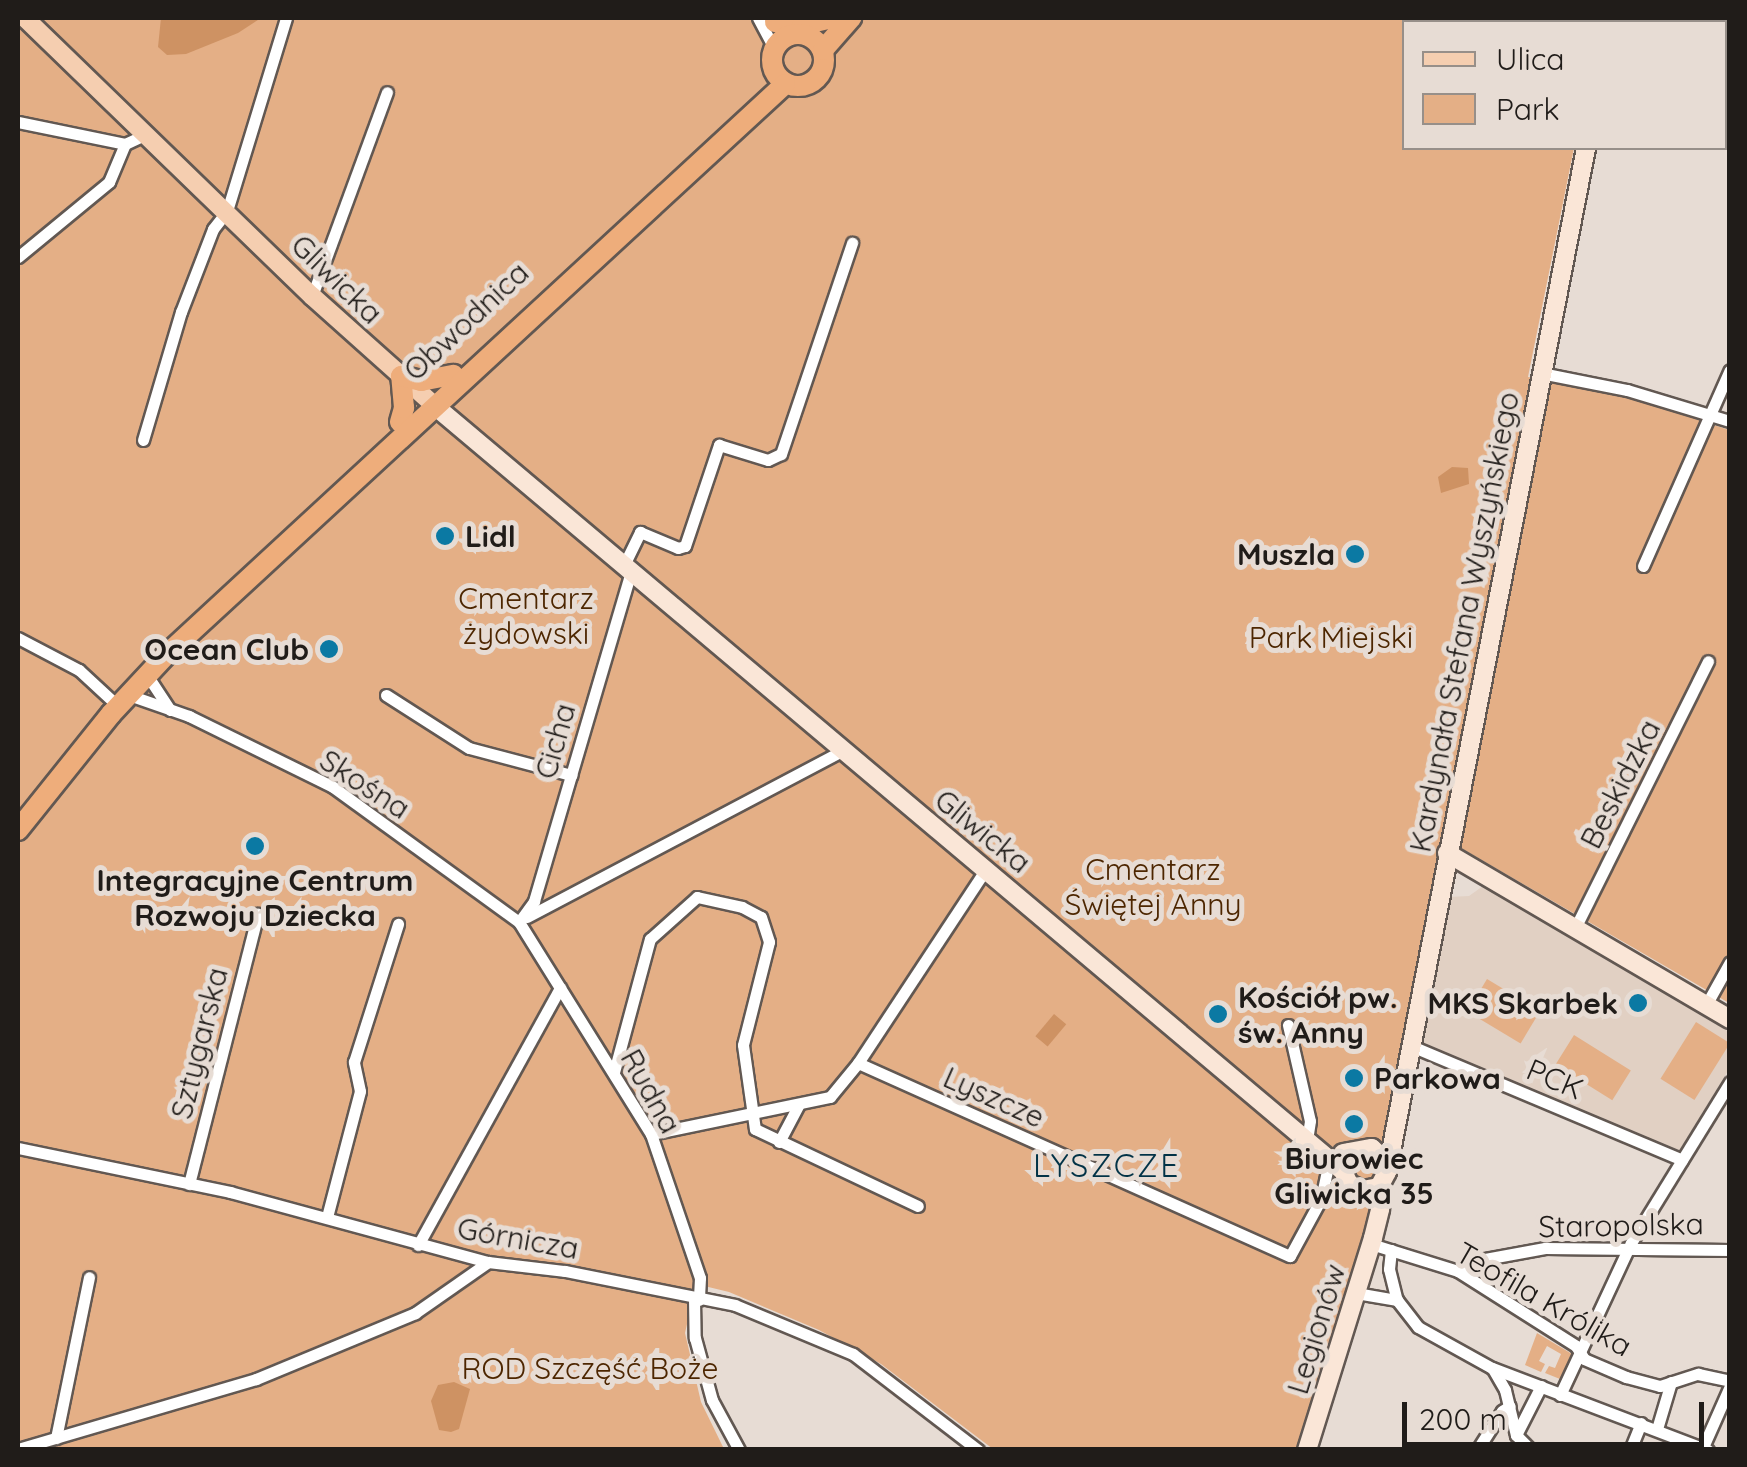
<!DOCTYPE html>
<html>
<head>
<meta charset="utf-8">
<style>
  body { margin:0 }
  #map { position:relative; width:1747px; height:1467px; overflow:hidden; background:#e7dcd4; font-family:Quicksand,sans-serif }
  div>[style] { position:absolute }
  .built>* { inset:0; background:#e1d0c3 }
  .green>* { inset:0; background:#e4af86; transform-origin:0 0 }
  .water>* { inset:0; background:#ce9263; transform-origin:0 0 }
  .roads { filter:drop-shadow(2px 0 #625852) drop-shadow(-2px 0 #625852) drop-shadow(0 2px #625852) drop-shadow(0 -2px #625852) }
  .street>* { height:11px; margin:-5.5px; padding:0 5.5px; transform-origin:5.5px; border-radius:5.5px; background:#fff }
  .secondary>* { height:18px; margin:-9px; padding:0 9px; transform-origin:9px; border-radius:9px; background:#fae6d7 }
  .primary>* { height:18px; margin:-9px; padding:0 9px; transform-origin:9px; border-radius:9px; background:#f5ceb0 }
  .highway>* { height:20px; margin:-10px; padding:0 10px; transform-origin:10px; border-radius:10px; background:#eead7b }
  .highway>.ring { margin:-10px; padding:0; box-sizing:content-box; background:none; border:20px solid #eead7b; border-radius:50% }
  .dots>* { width:28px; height:28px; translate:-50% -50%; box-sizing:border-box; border:5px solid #e7dcd4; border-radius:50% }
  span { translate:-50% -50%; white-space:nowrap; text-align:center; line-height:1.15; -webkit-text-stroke:10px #e7dcd4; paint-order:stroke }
  .street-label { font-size:30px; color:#201c19 }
  .poi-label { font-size:30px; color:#201c19; font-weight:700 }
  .left { translate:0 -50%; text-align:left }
  .right { translate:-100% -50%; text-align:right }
  .park-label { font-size:30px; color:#4d2600 }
  .neighbourhood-label { font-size:32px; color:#023347; letter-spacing:2.5px }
  .frame { position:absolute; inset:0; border:20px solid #201c19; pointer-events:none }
  .legend { position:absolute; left:1402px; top:20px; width:325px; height:130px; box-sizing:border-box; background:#e7dcd4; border:2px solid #978f89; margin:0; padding:12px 18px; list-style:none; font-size:30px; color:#201c19 }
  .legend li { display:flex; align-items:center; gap:20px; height:50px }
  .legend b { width:50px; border:2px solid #978f89 }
  .scale { position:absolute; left:1402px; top:1402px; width:302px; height:45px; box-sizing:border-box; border:5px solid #201c19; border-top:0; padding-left:12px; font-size:30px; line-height:35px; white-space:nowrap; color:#201c19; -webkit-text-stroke:8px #e7dcd4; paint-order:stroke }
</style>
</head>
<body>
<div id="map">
  <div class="built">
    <div style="clip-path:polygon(1483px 886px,1729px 1032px,1729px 1069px,1680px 1150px,1676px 1152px,1420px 1044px,1449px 897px,1469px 896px)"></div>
  </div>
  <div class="green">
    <div style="clip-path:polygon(18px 18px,771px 18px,788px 43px,802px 41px,813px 48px,846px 18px,1599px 18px,1598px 22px,1404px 22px,1404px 148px,1574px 148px,1528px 377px,1618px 393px,1729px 430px,1729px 1003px,1454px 844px,1418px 1035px,1311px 1449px,993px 1449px,881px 1364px,819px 1330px,729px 1292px,696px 1284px,685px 1333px,701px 1402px,724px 1449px,18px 1449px)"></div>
    <div style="left:1487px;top:979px;width:62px;height:38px;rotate:31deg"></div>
    <div style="left:1696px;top:1022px;width:40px;height:67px;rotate:32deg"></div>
    <div style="left:1574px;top:1035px;width:67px;height:35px;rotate:32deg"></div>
    <div style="clip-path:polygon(1537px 1333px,1572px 1354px,1560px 1379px,1545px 1373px,1549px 1366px,1555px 1368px,1561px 1354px,1547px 1346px,1539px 1361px,1545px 1364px,1541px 1372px,1525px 1365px)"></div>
  </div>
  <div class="water">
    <div style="clip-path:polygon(161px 18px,261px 18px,238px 33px,186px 54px,167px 55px,158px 47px)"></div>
    <div style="clip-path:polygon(1452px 467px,1468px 468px,1469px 484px,1441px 493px,1438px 477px)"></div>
    <div style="left:1054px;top:1014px;width:16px;height:29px;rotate:40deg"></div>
    <div style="clip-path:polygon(454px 1382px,470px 1389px,459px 1429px,451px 1432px,439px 1430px,431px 1401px,438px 1385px)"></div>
  </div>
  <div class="roads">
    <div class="street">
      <div style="left:758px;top:18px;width:34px;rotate:62deg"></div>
      <div style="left:1724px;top:62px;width:25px;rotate:-76deg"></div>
      <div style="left:18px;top:122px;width:109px;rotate:11.6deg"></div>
      <div style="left:125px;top:144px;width:23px;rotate:-25deg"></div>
      <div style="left:18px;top:257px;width:118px;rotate:-39.5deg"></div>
      <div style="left:109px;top:182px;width:41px;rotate:-67.2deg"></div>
      <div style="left:312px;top:296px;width:217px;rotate:-69.8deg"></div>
      <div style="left:1541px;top:373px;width:88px;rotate:11.2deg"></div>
      <div style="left:1627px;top:390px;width:108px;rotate:16.8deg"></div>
      <div style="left:143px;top:440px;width:134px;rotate:-73.5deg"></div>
      <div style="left:181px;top:312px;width:89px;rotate:-68.9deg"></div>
      <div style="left:213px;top:229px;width:23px;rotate:-52deg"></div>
      <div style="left:227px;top:211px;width:202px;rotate:-73deg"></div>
      <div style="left:624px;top:565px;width:37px;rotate:-64deg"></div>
      <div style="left:640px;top:532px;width:41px;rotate:22.8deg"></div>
      <div style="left:678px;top:548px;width:7px;rotate:-16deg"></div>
      <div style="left:685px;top:546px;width:107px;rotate:-71.4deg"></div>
      <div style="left:719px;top:445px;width:51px;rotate:17deg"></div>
      <div style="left:768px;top:460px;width:14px;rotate:-25deg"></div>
      <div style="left:781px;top:454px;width:223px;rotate:-71.4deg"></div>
      <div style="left:1643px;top:566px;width:214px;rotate:-66.1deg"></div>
      <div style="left:18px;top:638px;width:69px;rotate:27.7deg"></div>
      <div style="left:79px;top:670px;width:53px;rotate:42.7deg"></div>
      <div style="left:147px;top:675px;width:42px;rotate:56.7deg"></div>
      <div style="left:129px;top:695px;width:64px;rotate:19.3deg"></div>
      <div style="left:189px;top:716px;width:161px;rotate:26.2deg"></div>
      <div style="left:333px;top:787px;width:230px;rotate:36deg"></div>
      <div style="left:519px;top:922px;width:250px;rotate:58.1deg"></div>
      <div style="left:651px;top:1134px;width:152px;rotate:71.2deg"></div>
      <div style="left:700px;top:1278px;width:22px;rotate:93deg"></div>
      <div style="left:386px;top:695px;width:98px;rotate:32.6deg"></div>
      <div style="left:469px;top:748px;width:106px;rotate:14.8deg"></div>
      <div style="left:527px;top:917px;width:356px;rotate:-27.8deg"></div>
      <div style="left:519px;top:922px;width:26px;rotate:-54deg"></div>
      <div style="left:534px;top:901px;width:344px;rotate:-73.6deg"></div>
      <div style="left:1575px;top:928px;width:298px;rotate:-63.5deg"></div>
      <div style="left:1706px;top:1005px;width:49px;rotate:-60.8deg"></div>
      <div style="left:1288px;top:1025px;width:98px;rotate:77.1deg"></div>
      <div style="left:1310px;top:1121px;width:18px;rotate:99deg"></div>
      <div style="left:1409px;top:1045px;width:296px;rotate:22.8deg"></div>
      <div style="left:858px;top:1063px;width:473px;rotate:24.1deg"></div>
      <div style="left:1290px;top:1256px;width:65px;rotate:-61.5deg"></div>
      <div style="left:1321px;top:1199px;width:38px;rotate:-78deg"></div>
      <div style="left:614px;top:1072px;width:138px;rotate:-74.9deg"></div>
      <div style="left:650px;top:939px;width:63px;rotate:-41.8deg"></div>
      <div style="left:697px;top:897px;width:46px;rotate:12.5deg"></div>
      <div style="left:742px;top:907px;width:21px;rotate:28deg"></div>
      <div style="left:761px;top:917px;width:26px;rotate:72deg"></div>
      <div style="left:769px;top:942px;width:106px;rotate:104.2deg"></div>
      <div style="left:743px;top:1045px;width:85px;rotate:81.9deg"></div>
      <div style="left:755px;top:1129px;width:180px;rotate:25.3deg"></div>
      <div style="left:651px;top:1134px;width:183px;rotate:-11.7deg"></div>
      <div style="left:830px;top:1097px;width:44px;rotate:-50.5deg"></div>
      <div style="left:858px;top:1063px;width:232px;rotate:-56.6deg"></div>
      <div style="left:779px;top:1142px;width:41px;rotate:-62.2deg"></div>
      <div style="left:18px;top:1148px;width:217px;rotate:11.7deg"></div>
      <div style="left:230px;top:1192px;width:267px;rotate:15.2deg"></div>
      <div style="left:488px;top:1262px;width:78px;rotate:6.7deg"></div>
      <div style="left:565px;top:1271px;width:173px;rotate:11.3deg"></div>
      <div style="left:735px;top:1305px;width:128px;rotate:22.6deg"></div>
      <div style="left:853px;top:1354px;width:158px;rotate:37.5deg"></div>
      <div style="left:189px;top:1184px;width:279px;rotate:-75.7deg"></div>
      <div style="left:327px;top:1217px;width:130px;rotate:-75.3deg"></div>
      <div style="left:360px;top:1091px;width:30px;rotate:-102deg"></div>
      <div style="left:354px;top:1062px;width:145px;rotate:-72.3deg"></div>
      <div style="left:1371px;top:1244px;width:91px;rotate:17.2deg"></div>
      <div style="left:1458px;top:1271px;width:140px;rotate:32.4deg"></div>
      <div style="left:1576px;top:1346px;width:15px;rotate:58deg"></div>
      <div style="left:1584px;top:1359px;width:46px;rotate:23.2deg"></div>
      <div style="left:1626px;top:1377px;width:35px;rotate:15deg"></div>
      <div style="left:1660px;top:1386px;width:40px;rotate:-18deg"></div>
      <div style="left:1698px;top:1374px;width:33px;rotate:12deg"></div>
      <div style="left:418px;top:1245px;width:294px;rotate:-61.1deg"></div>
      <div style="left:1391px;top:1250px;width:19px;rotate:96deg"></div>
      <div style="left:1389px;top:1269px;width:32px;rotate:76deg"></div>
      <div style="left:1397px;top:1300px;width:34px;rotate:52deg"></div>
      <div style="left:1418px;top:1327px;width:85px;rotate:29deg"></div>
      <div style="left:1492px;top:1368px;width:231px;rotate:20.8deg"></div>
      <div style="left:1458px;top:1271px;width:19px;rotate:-32deg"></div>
      <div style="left:1474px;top:1261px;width:72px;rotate:-10.4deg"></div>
      <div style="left:1545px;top:1248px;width:185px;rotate:0.6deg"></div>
      <div style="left:1356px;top:1293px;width:42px;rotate:9.7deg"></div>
      <div style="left:694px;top:1299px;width:39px;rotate:89deg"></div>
      <div style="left:695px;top:1338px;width:64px;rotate:74.7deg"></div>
      <div style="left:712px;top:1400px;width:57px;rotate:61.6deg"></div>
      <div style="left:1493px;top:1369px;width:24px;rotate:60deg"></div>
      <div style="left:1505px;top:1390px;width:46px;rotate:76.3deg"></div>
      <div style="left:1560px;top:1395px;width:168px;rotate:-65deg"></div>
      <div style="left:1631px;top:1243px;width:189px;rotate:-58.4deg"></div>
      <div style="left:1657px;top:1429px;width:49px;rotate:-73.4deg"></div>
      <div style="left:1516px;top:1435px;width:55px;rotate:-63deg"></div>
      <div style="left:1516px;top:1435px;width:21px;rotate:45deg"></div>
      <div style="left:56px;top:1438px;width:164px;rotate:-78.4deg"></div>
      <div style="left:1703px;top:1447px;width:67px;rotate:-66.1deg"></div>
      <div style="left:18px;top:1449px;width:248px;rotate:-16.4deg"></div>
      <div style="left:256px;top:1379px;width:172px;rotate:-22.5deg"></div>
      <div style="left:415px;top:1313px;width:89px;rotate:-34.9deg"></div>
      <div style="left:1477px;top:1450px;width:46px;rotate:-57.3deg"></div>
      <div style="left:1502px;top:1411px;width:9px;rotate:-32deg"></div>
      <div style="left:1630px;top:1450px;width:29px;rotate:-68deg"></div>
    </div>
    <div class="secondary">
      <div style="left:1610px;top:22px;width:4px;rotate:-76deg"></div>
      <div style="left:436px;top:407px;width:1186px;rotate:40.11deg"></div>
      <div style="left:1447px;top:853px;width:328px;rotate:30.4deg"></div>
      <div style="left:1350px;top:1152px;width:20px;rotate:110deg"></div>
      <div style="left:1343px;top:1171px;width:14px;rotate:65deg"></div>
      <div style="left:1349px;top:1184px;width:14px;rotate:25deg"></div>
      <div style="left:1362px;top:1190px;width:17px;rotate:-10deg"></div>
      <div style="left:1379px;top:1187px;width:17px;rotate:-62deg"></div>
      <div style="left:1387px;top:1172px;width:1043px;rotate:-79deg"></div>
      <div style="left:1343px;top:1153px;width:29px;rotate:-10deg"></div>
      <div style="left:1372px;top:1148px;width:18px;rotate:45deg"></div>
      <div style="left:1307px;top:1450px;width:222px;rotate:-72.7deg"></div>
      <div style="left:1373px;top:1238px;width:30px;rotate:-76deg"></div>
      <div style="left:1380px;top:1209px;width:22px;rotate:-93deg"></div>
    </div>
    <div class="primary">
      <div style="left:25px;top:18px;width:400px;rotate:44.1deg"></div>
      <div style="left:312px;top:296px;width:166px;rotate:41.8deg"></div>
    </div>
    <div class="highway">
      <div style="left:775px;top:22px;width:27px;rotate:6deg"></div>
      <div style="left:802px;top:25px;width:31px;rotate:-13deg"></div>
      <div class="ring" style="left:772px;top:34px;width:32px;height:32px"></div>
      <div style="left:823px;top:50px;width:43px;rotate:-48.8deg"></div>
      <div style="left:400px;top:422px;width:15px;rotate:-74deg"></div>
      <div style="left:404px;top:408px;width:32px;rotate:-95deg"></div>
      <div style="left:401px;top:376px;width:21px;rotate:14deg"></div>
      <div style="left:421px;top:381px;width:33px;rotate:-11deg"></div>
      <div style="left:18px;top:830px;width:149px;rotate:-51.3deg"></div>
      <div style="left:111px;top:714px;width:81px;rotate:-47deg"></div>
      <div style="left:166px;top:655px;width:842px;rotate:-42.69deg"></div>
    </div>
  </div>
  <div class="dots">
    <div style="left:445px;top:536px;background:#0b79a3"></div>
    <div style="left:1355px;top:554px;background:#0b79a3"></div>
    <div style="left:329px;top:649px;background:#0b79a3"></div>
    <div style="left:255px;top:846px;background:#0b79a3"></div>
    <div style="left:1638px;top:1003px;background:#0b79a3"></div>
    <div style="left:1218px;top:1014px;background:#0b79a3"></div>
    <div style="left:1354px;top:1078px;background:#0b79a3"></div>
    <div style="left:1354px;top:1124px;background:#0b79a3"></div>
  </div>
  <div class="street-label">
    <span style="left:337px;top:279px;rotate:44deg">Gliwicka</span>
    <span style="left:466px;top:321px;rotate:-43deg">Obwodnica</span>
    <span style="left:1464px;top:622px;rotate:-79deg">Kardynała Stefana Wyszyńskiego</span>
    <span style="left:555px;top:741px;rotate:-74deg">Cicha</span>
    <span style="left:365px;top:784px;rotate:33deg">Skośna</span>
    <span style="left:1620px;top:784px;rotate:-63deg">Beskidzka</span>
    <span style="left:983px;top:831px;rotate:39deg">Gliwicka</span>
    <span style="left:199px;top:1043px;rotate:-76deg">Sztygarska</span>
    <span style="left:1555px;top:1079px;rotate:23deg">PCK</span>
    <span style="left:651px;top:1091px;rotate:61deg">Rudna</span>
    <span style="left:994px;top:1097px;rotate:24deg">Lyszcze</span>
    <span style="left:1621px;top:1225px;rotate:-1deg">Staropolska</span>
    <span style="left:518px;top:1238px;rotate:10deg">Górnicza</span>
    <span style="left:1544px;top:1299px;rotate:30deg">Teofila Królika</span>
    <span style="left:1316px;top:1329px;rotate:-73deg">Legionów</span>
  </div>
  <div class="poi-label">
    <span class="left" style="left:465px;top:536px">Lidl</span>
    <span class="right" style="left:1335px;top:554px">Muszla</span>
    <span class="right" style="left:309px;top:649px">Ocean Club</span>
    <span style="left:255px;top:897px">Integracyjne Centrum<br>Rozwoju Dziecka</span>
    <span class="left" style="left:1238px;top:1014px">Kościół pw.<br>św. Anny</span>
    <span class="right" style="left:1618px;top:1003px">MKS Skarbek</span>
    <span class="left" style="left:1374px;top:1078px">Parkowa</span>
    <span style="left:1354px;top:1175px">Biurowiec<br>Gliwicka 35</span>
  </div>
  <div class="park-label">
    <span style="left:526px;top:615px">Cmentarz<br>żydowski</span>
    <span style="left:1331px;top:637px">Park Miejski</span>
    <span style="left:1153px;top:886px">Cmentarz<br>Świętej Anny</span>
    <span style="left:590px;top:1368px">ROD Szczęść Boże</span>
  </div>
  <div class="neighbourhood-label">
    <span style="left:1107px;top:1165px">LYSZCZE</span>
  </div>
  <div class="frame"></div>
  <ul class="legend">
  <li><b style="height:12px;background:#f5ceb0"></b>Ulica</li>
  <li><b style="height:28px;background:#e4af86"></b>Park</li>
  </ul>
  <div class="scale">200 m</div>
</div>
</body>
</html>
